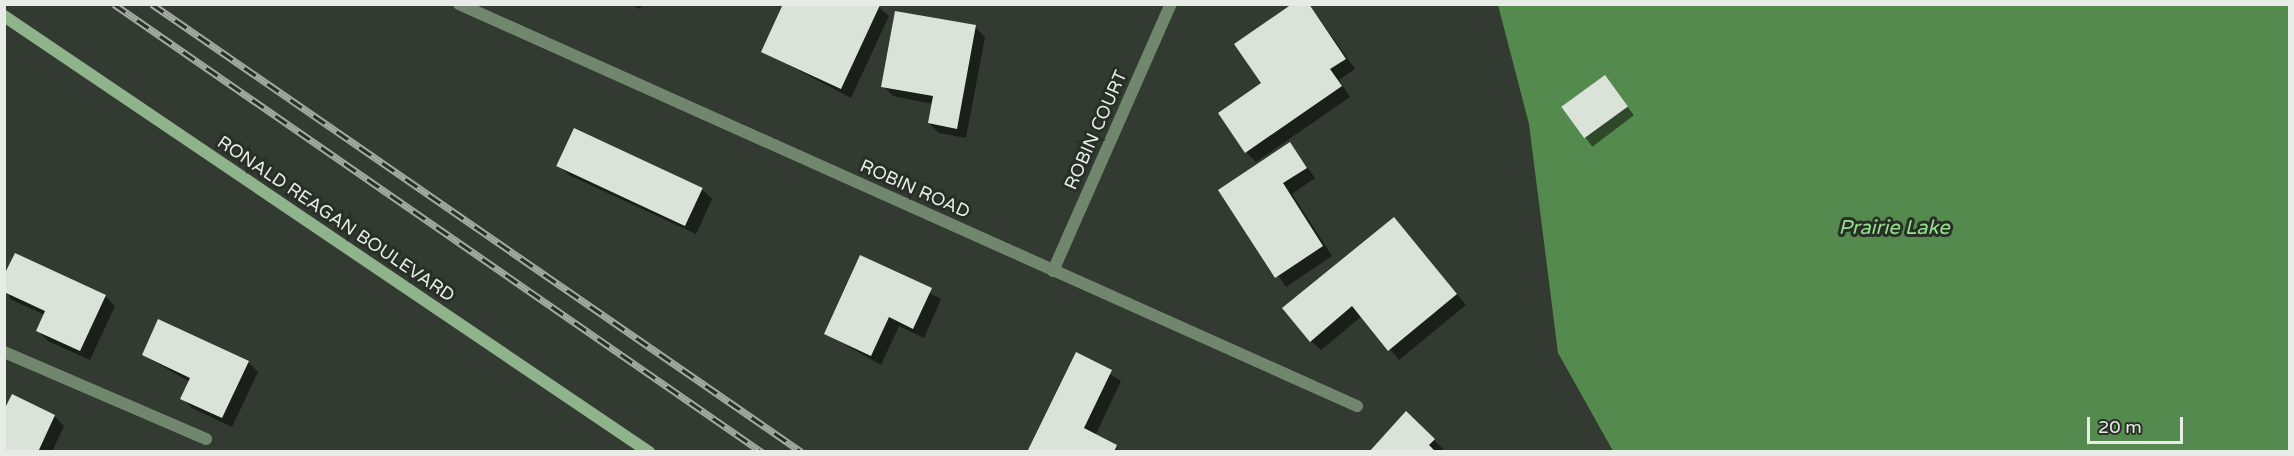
<!DOCTYPE html>
<html>
<head>
<meta charset="utf-8">
<style>
  body { margin:0 }
  #map { position:relative; width:2294px; height:456px; overflow:hidden; background:#323a31; font-family:"Varela Round",sans-serif }
  div>[style] { position:absolute }
  .water>* { inset:0; background:#558a4e }
  .shadow>* { inset:0; background:#0007; transform-origin:0 0 }
  .building>* { inset:0; background:#d9e3d8; transform-origin:0 0 }
  .lane>* { height:12px; margin:-6px; padding:0 6px; transform-origin:6px; border-radius:6px; background:#70876d }
  .street>* { height:12px; margin:-6px; padding:0 6px; transform-origin:6px; border-radius:6px; background:#70876d }
  .secondary>* { height:12px; margin:-6px; padding:0 6px; transform-origin:6px; border-radius:6px; background:#8fb38a }
  .rail>* { height:7px; margin-top:-3.5px; transform-origin:0; background:repeating-linear-gradient(90deg,#282f27 0 14px,#a3aaa3 0 28px); box-sizing:border-box; border-block:2px solid #a3aaa3 }
  span { translate:-50% -50%; white-space:nowrap; text-align:center; line-height:1.15; -webkit-text-stroke:6px #282f27; paint-order:stroke }
  .street-label { font-size:18px; color:#e7ece7 }
  .water-label { font-size:20px; color:#96e18d; font-style:italic }
  .frame { position:absolute; inset:0; border:6px solid #e7ece7; pointer-events:none }
  .scale { position:absolute; left:2087px; top:417px; width:96px; height:27px; box-sizing:border-box; border:3px solid #e7ece7; border-top:0; padding-left:8px; font-size:18px; line-height:21px; white-space:nowrap; color:#e7ece7; -webkit-text-stroke:4px #282f27; paint-order:stroke }
</style>
</head>
<body>
<div id="map">
  <div class="water">
    <div style="clip-path:polygon(1498px 5px,2289px 5px,2289px 451px,1613px 451px,1558px 353px,1529px 124px)"></div>
  </div>
  <div class="shadow">
    <div style="clip-path:polygon(630px 4px,642px 4px,640px 9px)"></div>
    <div style="clip-path:polygon(784px 4px,875px 4px,889px 16px,851px 98px,762px 51px)"></div>
    <div style="clip-path:polygon(1309px 4px,1355px 69px,1339px 80px,1350px 97px,1256px 162px,1246px 152px,1263px 84px)"></div>
    <div style="clip-path:polygon(975px 27px,985px 37px,966px 138px,939px 133px,929px 123px,933px 104px,893px 96px,883px 86px)"></div>
    <div style="left:1605px;top:77px;width:48px;height:52px;rotate:53deg"></div>
    <div style="clip-path:polygon(1290px 144px,1315px 178px,1292px 194px,1332px 256px,1286px 287px,1220px 190px)"></div>
    <div style="clip-path:polygon(559px 165px,702px 189px,712px 199px,696px 234px,569px 175px)"></div>
    <div style="clip-path:polygon(1404px 229px,1466px 305px,1399px 360px,1362px 316px,1321px 350px,1311px 341px)"></div>
    <div style="clip-path:polygon(861px 257px,941px 299px,924px 338px,899px 326px,881px 365px,825px 333px)"></div>
    <div style="clip-path:polygon(4px 279px,105px 296px,115px 306px,90px 360px,48px 341px,38px 331px,45px 315px,10px 299px)"></div>
    <div style="clip-path:polygon(1077px 354px,1121px 381px,1095px 436px,1122px 452px,1029px 452px)"></div>
    <div style="clip-path:polygon(143px 355px,248px 362px,258px 372px,232px 427px,192px 408px,182px 398px,190px 382px)"></div>
    <div style="clip-path:polygon(1406px 413px,1434px 440px,1444px 450px,1371px 452px)"></div>
    <div style="clip-path:polygon(54px 416px,64px 426px,52px 452px,4px 452px)"></div>
  </div>
  <div class="building">
    <div style="clip-path:polygon(783px 4px,880px 5px,841px 89px,761px 52px)"></div>
    <div style="clip-path:polygon(1292px 4px,1309px 4px,1346px 59px,1330px 69px,1342px 86px,1245px 153px,1218px 113px,1261px 83px,1234px 44px)"></div>
    <div style="clip-path:polygon(895px 11px,976px 25px,957px 129px,928px 123px,933px 96px,881px 87px)"></div>
    <div style="left:1605px;top:75px;width:39px;height:54px;rotate:54deg"></div>
    <div style="left:574px;top:128px;width:142px;height:42px;rotate:25deg"></div>
    <div style="clip-path:polygon(1290px 142px,1307px 168px,1283px 183px,1323px 246px,1275px 278px,1218px 190px)"></div>
    <div style="clip-path:polygon(1394px 217px,1457px 294px,1388px 351px,1352px 306px,1310px 342px,1282px 308px)"></div>
    <div style="clip-path:polygon(15px 253px,106px 295px,80px 351px,36px 331px,45px 311px,4px 292px,4px 275px)"></div>
    <div style="clip-path:polygon(860px 255px,932px 288px,913px 329px,889px 317px,871px 356px,824px 334px)"></div>
    <div style="clip-path:polygon(158px 319px,249px 361px,222px 418px,180px 399px,190px 378px,142px 355px)"></div>
    <div style="clip-path:polygon(1076px 352px,1112px 370px,1084px 428px,1117px 445px,1114px 452px,1027px 452px)"></div>
    <div style="clip-path:polygon(12px 394px,55px 415px,38px 452px,4px 452px,4px 410px)"></div>
    <div style="clip-path:polygon(1406px 411px,1435px 439px,1429px 445px,1436px 452px,1369px 452px)"></div>
  </div>
  <div class="lane">
    <div style="left:4px;top:352px;width:220px;rotate:23.3deg"></div>
  </div>
  <div class="street">
    <div style="left:459px;top:4px;width:984px;rotate:24.12deg"></div>
    <div style="left:1053px;top:271px;width:292px;rotate:-66.2deg"></div>
  </div>
  <div class="secondary">
    <div style="left:4px;top:16px;width:779px;rotate:34.06deg"></div>
  </div>
  <div class="rail">
    <div style="left:114px;top:4px;width:788px;rotate:34.66deg"></div>
    <div style="left:152px;top:4px;width:789px;rotate:34.58deg"></div>
  </div>
  <div class="street-label">
    <span style="left:1096px;top:130px;rotate:-66deg">ROBIN COURT</span>
    <span style="left:915px;top:189px;rotate:24deg">ROBIN ROAD</span>
    <span style="left:336px;top:219px;rotate:34deg">RONALD REAGAN BOULEVARD</span>
  </div>
  <div class="water-label">
    <span style="left:1894px;top:228px">Prairie Lake</span>
  </div>
  <div class="frame"></div>
  <div class="scale">20 m</div>
</div>
</body>
</html>
